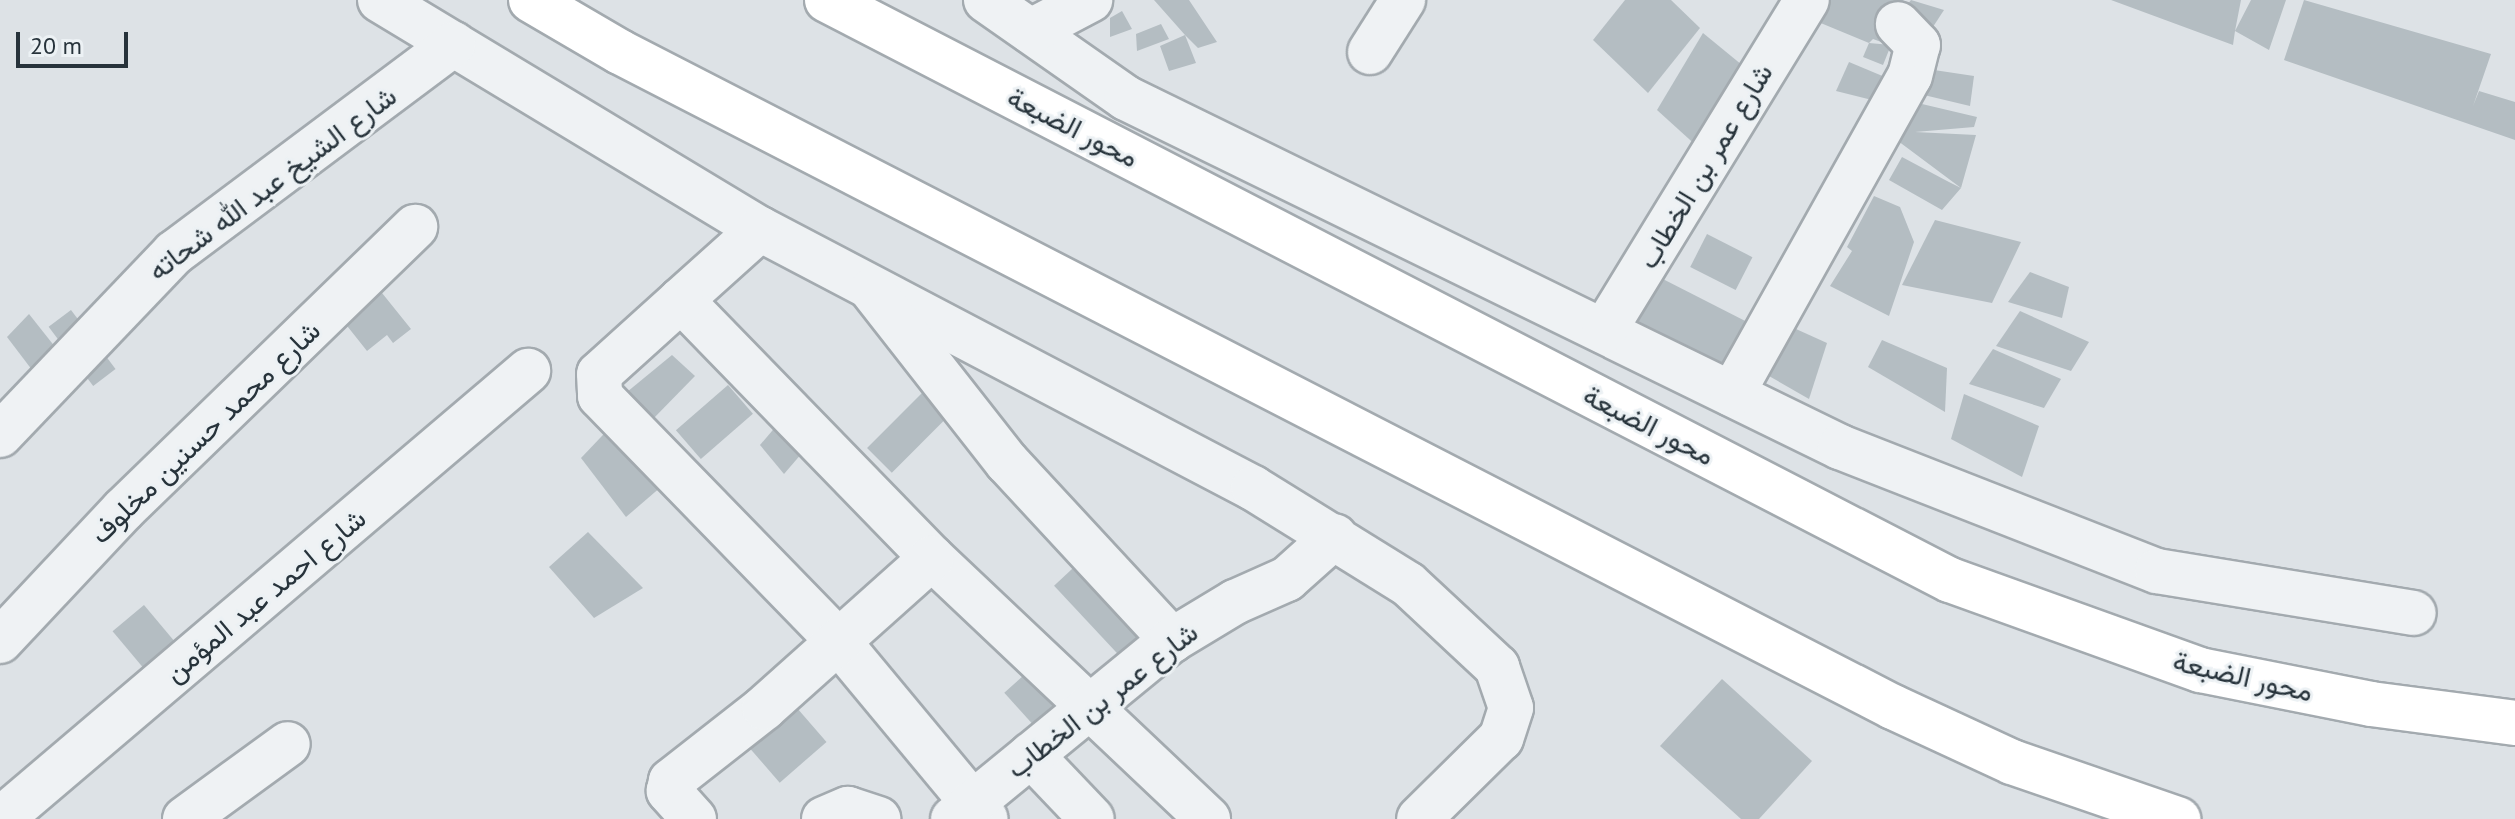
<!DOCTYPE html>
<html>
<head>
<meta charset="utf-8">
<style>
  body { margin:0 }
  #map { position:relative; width:2515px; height:819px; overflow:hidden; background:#dde2e6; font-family:"PT Sans",Vazirmatn,sans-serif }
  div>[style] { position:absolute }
  .building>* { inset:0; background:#b4bdc2; transform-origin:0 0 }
  .roads { filter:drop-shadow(2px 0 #a3aaaf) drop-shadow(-2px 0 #a3aaaf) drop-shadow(0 2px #a3aaaf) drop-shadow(0 -2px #a3aaaf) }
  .minor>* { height:44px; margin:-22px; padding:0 22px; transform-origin:22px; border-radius:22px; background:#eff2f4 }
  .motorway>* { height:44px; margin:-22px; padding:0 22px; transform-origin:22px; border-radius:22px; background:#fff }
  span { translate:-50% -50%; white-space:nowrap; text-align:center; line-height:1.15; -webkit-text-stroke:6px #ecf1f4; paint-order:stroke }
  .street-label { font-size:28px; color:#27333b }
  .scale { position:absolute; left:16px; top:32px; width:112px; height:36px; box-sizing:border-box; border:4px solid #27333b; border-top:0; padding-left:10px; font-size:24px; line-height:28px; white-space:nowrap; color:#27333b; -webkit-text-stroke:6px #ecf1f4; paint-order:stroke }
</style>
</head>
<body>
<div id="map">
  <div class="building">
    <div style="clip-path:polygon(1154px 0,1189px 0,1217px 42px,1198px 48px,1185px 35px,1196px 63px,1169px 71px,1160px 46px,1185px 35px)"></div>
    <div style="clip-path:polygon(1625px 0,1671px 0,1700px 28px,1648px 93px,1593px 40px)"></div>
    <div style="clip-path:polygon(1825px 0,1904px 0,1877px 33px,1890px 24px,1917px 55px,1873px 39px,1869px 43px,1811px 19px)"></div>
    <div style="clip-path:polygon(1911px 0,1944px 10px,1929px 33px,1897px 17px)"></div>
    <div style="clip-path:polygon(2111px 0,2241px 0,2235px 31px,2251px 0,2286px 0,2269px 50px,2235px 31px,2233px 45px)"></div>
    <div style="clip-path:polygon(2304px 0,2491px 54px,2473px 106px,2479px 91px,2515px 102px,2515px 140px,2284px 60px)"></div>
    <div style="clip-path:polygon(1122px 11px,1132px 29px,1110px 37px,1110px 18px)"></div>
    <div style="clip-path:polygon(1161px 24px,1169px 39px,1137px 51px,1136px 34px)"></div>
    <div style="clip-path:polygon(1703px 33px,1753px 74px,1700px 149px,1657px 110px)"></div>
    <div style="clip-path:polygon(1869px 43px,1891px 45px,1883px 65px,1863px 57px)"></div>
    <div style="clip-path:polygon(1849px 62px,1892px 80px,1872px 100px,1836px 91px)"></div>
    <div style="clip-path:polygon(1914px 67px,1974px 76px,1970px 106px,1903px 90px)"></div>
    <div style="clip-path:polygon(1905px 100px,1977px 117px,1974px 127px,1915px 132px,1976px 135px,1961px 188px,1898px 141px)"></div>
    <div style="clip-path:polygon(1902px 157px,1947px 181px,1961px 188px,1942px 210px,1889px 180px)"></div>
    <div style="clip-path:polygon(1874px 196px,1900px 207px,1914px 242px,1889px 316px,1830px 286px,1852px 251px,1847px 247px)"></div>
    <div style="clip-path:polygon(1935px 220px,2021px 242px,1992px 303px,1902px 285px)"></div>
    <div style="left:1707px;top:234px;width:51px;height:37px;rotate:27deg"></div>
    <div style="clip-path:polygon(2030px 272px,2069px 287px,2062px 318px,2008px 302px)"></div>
    <div style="left:1655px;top:275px;width:109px;height:59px;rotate:27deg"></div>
    <div style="clip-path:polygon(378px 288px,411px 329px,393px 343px,387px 335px,367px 351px,340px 317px)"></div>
    <div style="left:71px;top:310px;width:74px;height:28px;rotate:53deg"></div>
    <div style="clip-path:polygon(2020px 311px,2089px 342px,2071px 371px,1996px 346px)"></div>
    <div style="clip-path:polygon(29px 314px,67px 362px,45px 387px,7px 337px)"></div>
    <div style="clip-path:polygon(1796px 329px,1827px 343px,1809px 399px,1769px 376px)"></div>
    <div style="clip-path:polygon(1882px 340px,1947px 368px,1945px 412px,1868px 367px)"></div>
    <div style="clip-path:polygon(1993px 349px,2061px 379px,2044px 408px,1969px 384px)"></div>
    <div style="clip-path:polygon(672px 355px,695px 376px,652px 420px,627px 392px)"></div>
    <div style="left:728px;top:385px;width:38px;height:69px;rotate:49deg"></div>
    <div style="left:930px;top:385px;width:35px;height:89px;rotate:45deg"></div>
    <div style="clip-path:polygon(1964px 394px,2039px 426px,2022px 477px,1951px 439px)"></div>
    <div style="clip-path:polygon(789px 411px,815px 438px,784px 474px,760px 445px)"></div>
    <div style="clip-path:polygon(620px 417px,676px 474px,626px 517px,581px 458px)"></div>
    <div style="clip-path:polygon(588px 532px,643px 588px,594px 618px,549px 567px)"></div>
    <div style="left:1087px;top:555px;width:114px;height:45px;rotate:47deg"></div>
    <div style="left:144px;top:605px;width:60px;height:41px;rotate:50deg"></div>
    <div style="left:1034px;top:666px;width:58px;height:40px;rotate:48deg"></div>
    <div style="clip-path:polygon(1722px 679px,1812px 761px,1759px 819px,1741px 819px,1660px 746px)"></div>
    <div style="left:797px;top:708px;width:45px;height:62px;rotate:49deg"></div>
  </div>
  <div class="roads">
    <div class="minor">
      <div style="left:380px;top:0;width:444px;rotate:31.1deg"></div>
      <div style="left:760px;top:229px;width:557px;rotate:27.72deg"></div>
      <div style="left:1253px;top:488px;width:182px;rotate:31.8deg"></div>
      <div style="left:1408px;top:584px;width:122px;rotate:43deg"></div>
      <div style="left:1497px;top:667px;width:43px;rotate:71.1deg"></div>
      <div style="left:1511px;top:708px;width:32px;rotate:108deg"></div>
      <div style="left:1501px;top:738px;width:115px;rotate:135.4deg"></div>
      <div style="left:986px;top:0;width:171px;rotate:35deg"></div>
      <div style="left:1126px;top:98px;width:795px;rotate:26.05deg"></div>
      <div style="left:1840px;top:447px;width:340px;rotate:21.4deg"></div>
      <div style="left:2157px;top:571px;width:260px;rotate:9.3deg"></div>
      <div style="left:1031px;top:31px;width:67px;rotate:-27.7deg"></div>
      <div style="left:1370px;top:52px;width:62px;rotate:-57.6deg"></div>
      <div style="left:760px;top:229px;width:106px;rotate:138.1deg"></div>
      <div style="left:681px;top:300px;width:360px;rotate:45.8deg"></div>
      <div style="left:932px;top:558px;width:380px;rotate:43.4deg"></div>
      <div style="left:872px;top:290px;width:219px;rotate:51.9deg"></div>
      <div style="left:1007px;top:462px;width:243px;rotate:47.2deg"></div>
      <div style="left:681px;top:300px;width:110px;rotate:137.9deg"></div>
      <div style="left:599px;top:374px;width:22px;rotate:87deg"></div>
      <div style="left:600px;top:396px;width:342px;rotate:45.8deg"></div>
      <div style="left:838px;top:641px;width:231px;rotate:50.3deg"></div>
      <div style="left:1604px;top:331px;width:388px;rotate:-58.5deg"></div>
      <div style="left:1732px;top:394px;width:364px;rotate:-60.8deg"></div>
      <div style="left:1910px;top:76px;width:32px;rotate:-76deg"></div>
      <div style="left:1918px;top:45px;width:29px;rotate:-134deg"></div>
      <div style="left:0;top:435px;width:252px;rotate:-46.3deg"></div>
      <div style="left:174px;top:253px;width:349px;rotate:-36.8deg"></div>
      <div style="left:0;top:641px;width:180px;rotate:-46.8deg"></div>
      <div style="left:123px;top:510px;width:407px;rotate:-44.1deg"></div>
      <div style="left:1031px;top:755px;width:88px;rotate:46.4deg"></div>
      <div style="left:1px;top:819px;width:692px;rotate:-40.37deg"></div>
      <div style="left:185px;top:819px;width:127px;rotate:-36.1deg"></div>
      <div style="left:694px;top:819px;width:38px;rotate:-132deg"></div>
      <div style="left:669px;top:791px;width:10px;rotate:-79deg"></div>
      <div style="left:671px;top:781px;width:118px;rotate:-38.1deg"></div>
      <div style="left:764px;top:708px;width:225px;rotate:-41.8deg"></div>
      <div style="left:824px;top:819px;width:26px;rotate:-23deg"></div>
      <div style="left:848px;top:809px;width:32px;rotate:18deg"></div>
      <div style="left:953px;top:819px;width:283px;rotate:-39.3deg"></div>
      <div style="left:1172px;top:640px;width:74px;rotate:-31.1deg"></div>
      <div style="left:1235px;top:602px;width:57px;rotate:-23.9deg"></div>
      <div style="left:1287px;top:579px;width:64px;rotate:-41.9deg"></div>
    </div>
    <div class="motorway">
      <div style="left:531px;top:0;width:103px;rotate:30.3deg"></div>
      <div style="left:620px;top:52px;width:1432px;rotate:27.23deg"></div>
      <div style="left:1893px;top:707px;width:131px;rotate:24.8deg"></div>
      <div style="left:2012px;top:762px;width:176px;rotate:19deg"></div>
      <div style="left:827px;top:0;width:1264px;rotate:27.32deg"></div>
      <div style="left:1950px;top:580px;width:266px;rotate:19.8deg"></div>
      <div style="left:2200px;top:670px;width:174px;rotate:11.2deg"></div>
      <div style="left:2371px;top:704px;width:145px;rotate:7.5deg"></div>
    </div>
  </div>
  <div class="street-label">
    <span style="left:1073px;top:127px;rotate:27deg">محور الضبعة</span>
    <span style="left:1705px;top:166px;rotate:-59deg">شارع عمر بن الخطاب</span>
    <span style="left:272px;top:183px;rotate:-37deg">شارع الشيخ عبد الله شحاته</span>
    <span style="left:1649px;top:425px;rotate:27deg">محور الضبعة</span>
    <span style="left:205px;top:432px;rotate:-44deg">شارع محمد حسنين مخلوف</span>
    <span style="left:265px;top:595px;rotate:-40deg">شارع احمد عبد المؤمن</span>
    <span style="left:2243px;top:676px;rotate:13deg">محور الضبعة</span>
    <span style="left:1102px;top:700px;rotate:-38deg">شارع عمر بن الخطاب</span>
  </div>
  <div class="scale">20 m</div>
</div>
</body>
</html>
